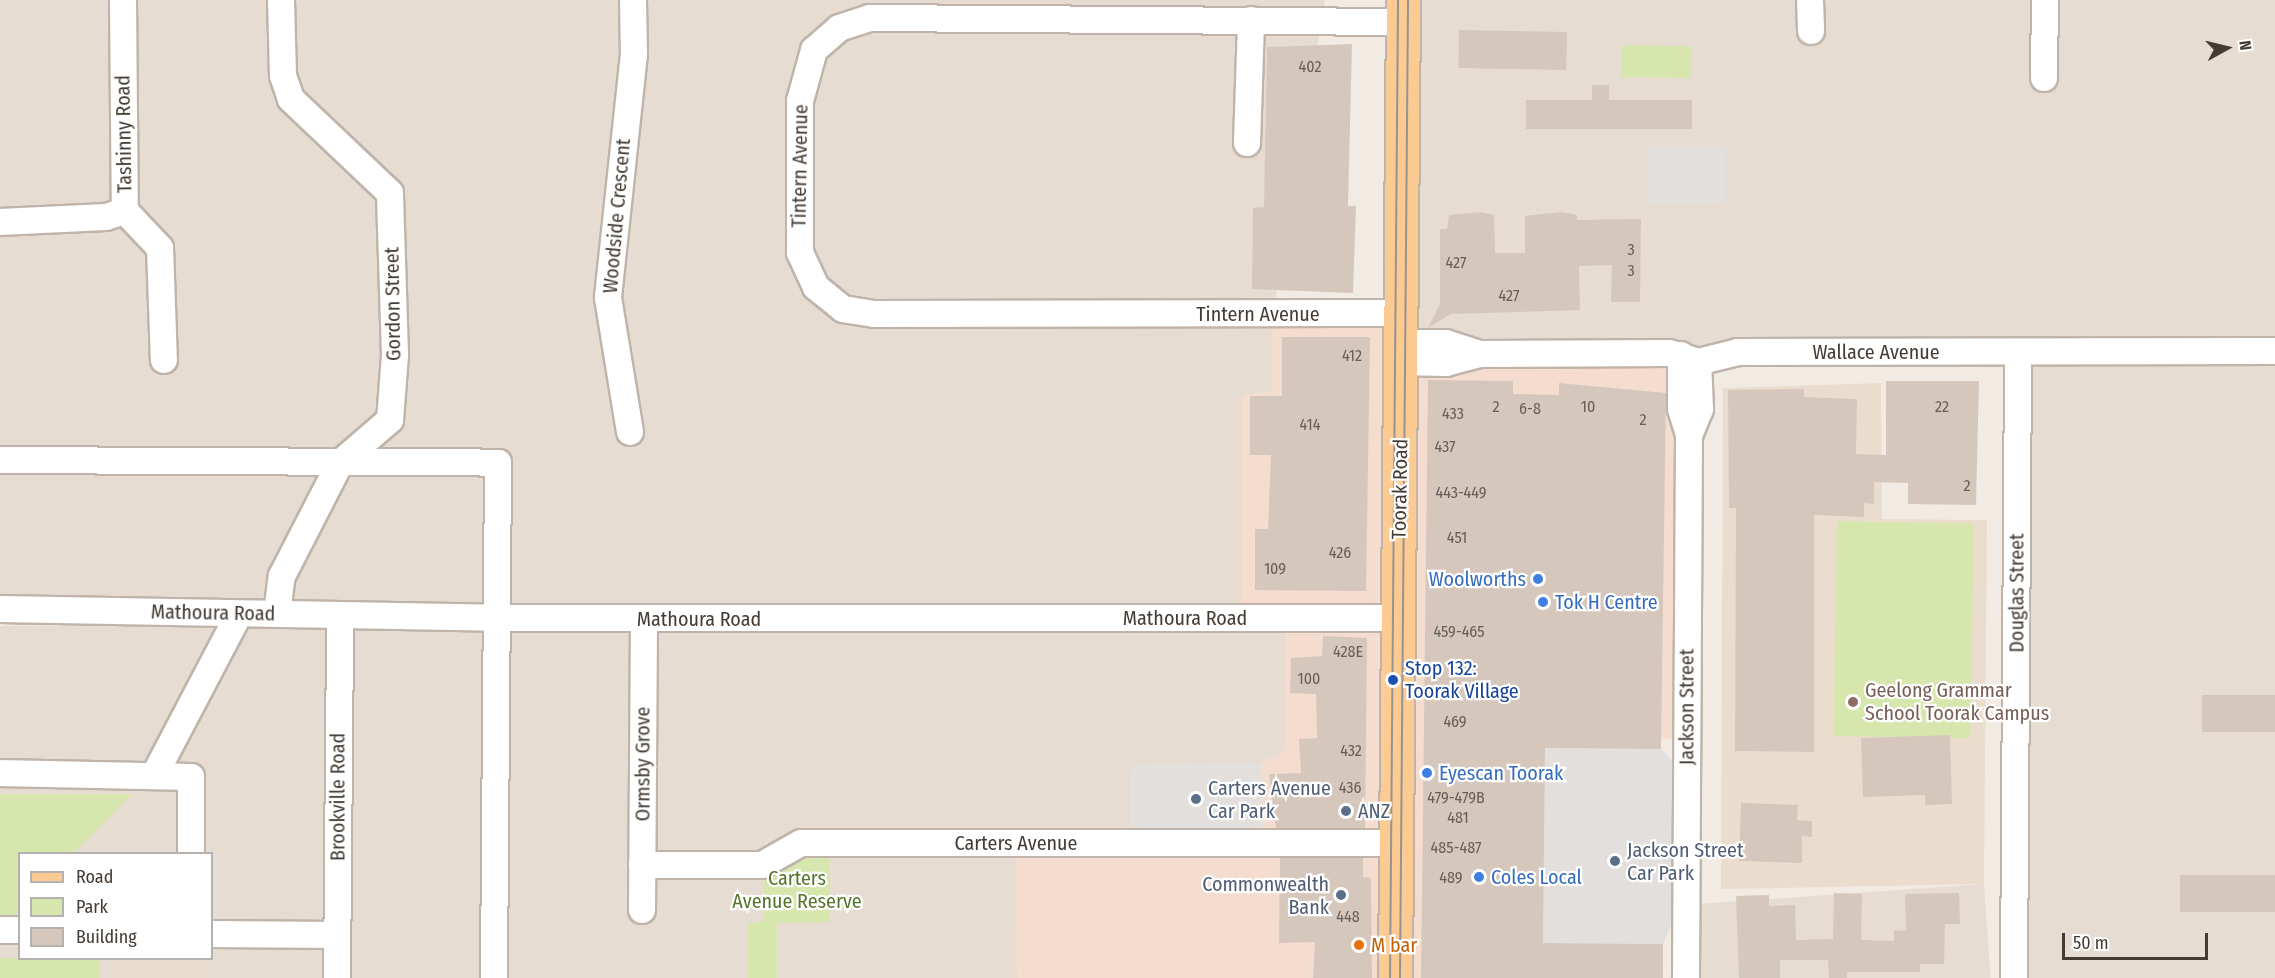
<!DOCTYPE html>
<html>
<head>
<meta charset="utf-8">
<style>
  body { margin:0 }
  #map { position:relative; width:2275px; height:978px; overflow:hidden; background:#f2ebe4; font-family:"Fira Sans Condensed",sans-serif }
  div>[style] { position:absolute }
  .residential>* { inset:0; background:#e6dcd2; transform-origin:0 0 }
  .commercial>* { inset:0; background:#f4ddcf }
  .education>* { inset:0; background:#ebddce; transform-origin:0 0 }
  .green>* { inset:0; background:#d6e6ad; transform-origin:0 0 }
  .parking>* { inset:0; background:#e2dfdc; transform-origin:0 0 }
  .building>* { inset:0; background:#d6c7bd; transform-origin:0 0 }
  .roads { filter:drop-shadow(2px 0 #c0b4aa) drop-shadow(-2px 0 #c0b4aa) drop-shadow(0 2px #c0b4aa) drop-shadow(0 -2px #c0b4aa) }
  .minor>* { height:26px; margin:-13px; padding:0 13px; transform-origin:13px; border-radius:13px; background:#fff }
  .major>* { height:33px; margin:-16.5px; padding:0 16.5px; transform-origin:16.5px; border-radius:16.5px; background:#fccb92 }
  .tram>* { height:1.5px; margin:-0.75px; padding:0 0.75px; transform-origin:0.75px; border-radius:0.75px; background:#949494 }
  .dots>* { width:16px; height:16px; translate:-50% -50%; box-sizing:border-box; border:3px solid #fff; border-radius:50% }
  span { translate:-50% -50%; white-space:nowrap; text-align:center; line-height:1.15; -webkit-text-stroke:4.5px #fff; paint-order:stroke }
  .number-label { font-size:16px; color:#685e56 }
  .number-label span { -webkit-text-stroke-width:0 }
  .street-label { font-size:20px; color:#433b34 }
  .shop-label { font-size:20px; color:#366cbe }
  .right { translate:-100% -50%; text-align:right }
  .left { translate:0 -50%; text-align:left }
  .transit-label { font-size:20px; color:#164399 }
  .education-label { font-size:20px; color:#785e54 }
  .service-label { font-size:20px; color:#4e5e75 }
  .park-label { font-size:20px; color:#537429 }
  .food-label { font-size:20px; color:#c56008 }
  .legend { position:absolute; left:18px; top:852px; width:195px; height:108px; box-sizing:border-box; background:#fff; border:2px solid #b4b1ae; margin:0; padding:8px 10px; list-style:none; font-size:18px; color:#433b34 }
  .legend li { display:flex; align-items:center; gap:12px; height:30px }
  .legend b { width:30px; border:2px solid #b4b1ae }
  .north { position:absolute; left:2197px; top:18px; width:60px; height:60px; -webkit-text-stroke:4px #fff; paint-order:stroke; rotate:82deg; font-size:16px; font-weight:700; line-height:24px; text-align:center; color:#433b34 }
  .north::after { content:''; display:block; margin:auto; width:21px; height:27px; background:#433b34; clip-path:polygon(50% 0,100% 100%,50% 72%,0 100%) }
  .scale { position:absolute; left:2062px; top:933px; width:146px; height:27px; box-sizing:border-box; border:3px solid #433b34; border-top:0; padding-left:8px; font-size:18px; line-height:21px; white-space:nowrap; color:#433b34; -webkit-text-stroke:4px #fff; paint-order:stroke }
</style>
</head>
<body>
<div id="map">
  <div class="residential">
    <div style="clip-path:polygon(evenodd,0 0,1325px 0,1273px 314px,1272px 392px,1241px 395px,1241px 456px,1285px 618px,1285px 751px,1261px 763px,1131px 765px,1132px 843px,1016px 843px,1017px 978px,0 978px,0 626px,577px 620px,0 609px,0 0,20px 854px,212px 854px,212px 958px,20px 958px,20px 854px)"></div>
    <div style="clip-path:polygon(1403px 0,2275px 0,2275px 978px,2015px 978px,2018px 352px,1401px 343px)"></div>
    <div style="left:1984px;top:884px;width:94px;height:298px;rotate:86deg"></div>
  </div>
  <div class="commercial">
    <div style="clip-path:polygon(1400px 313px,1400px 343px,1681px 355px,1687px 737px,1545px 749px,1543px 943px,1558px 978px,1017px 978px,1016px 843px,1262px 843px,1261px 763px,1285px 751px,1285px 618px,1241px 618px,1241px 395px,1272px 392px,1273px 314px)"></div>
  </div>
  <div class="education">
    <div style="clip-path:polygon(1881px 383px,1882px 519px,1987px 520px,1984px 884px,1721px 889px,1723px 388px)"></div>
    <div style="left:116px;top:959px;width:89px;height:19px"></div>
  </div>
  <div class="green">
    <div style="left:1622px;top:45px;width:69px;height:32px;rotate:1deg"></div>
    <div style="left:1837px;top:521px;width:137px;height:215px;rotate:1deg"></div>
    <div style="clip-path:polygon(0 794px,132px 794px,74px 853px,20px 854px,19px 910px,5px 925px,0 925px)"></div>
    <div style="clip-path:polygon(799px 853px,830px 855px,830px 922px,777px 923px,777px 978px,748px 978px,748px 923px,764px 922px,764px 882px)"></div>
    <div style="left:0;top:958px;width:100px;height:20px;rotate:1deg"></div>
  </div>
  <div class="parking">
    <div style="left:1647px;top:146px;width:79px;height:57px"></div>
    <div style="clip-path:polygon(1545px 748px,1661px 749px,1687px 776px,1686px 890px,1663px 944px,1543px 943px)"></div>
    <div style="left:1261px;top:763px;width:70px;height:130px;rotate:89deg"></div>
  </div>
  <div class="building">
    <div style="left:1459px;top:30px;width:108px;height:38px;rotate:1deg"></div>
    <div style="clip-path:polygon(1352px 44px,1348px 206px,1356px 206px,1353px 293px,1252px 289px,1253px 208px,1264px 207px,1267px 47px)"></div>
    <div style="clip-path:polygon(1592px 85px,1609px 85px,1609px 100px,1692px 100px,1692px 129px,1526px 129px,1526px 100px,1592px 100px)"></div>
    <div style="clip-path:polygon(1480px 212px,1494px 215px,1495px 253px,1525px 253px,1525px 216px,1562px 212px,1577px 215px,1577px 220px,1641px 219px,1640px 302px,1611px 302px,1612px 265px,1579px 266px,1580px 310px,1451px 314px,1428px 328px,1440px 304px,1440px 229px,1447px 229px,1449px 215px)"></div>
    <div style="clip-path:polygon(1282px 337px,1370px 337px,1366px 591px,1255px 590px,1255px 529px,1268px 529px,1271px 455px,1250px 455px,1250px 396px,1282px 396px)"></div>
    <div style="clip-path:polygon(1428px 380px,1513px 381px,1513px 394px,1559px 395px,1559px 383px,1666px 393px,1661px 749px,1545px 748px,1543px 943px,1663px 944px,1663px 978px,1421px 978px)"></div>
    <div style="clip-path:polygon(1886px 381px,1979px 381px,1976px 505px,1908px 504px,1908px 483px,1874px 482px,1874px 504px,1864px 503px,1864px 517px,1814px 515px,1814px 752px,1735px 751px,1736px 508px,1729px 508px,1728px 390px,1804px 389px,1804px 397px,1857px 399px,1856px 454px,1886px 455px)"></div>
    <div style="clip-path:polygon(1323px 636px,1367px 638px,1365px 828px,1276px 828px,1269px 774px,1301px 773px,1299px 739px,1317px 738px,1316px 694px,1290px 693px,1291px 658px,1322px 656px)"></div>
    <div style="left:2275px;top:695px;width:37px;height:73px;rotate:90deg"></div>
    <div style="clip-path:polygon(1950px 735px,1952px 804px,1925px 805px,1925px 795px,1863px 797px,1861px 738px)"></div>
    <div style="clip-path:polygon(1741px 803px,1798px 805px,1797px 820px,1812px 821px,1812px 837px,1802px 836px,1802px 863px,1739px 861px)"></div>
    <div style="clip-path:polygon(1280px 858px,1363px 858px,1363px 877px,1371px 878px,1372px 978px,1313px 978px,1315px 942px,1279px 943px)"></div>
    <div style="left:2275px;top:875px;width:37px;height:95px;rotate:90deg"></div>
    <div style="clip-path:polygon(1834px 893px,1862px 894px,1861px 940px,1894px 941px,1894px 930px,1906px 931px,1905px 894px,1959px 893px,1960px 924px,1945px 924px,1944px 964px,1920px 964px,1920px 972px,1847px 972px,1847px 978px,1829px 978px,1828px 960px,1780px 960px,1780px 978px,1739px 978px,1736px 896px,1769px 895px,1769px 906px,1795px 905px,1796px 940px,1833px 939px)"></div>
  </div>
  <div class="roads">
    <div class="minor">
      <div style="left:123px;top:0;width:211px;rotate:89.5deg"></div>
      <div style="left:125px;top:211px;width:51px;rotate:46.6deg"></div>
      <div style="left:160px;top:248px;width:112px;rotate:88deg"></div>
      <div style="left:1810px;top:0;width:31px;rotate:88deg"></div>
      <div style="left:2044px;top:78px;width:78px;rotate:-89.3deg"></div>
      <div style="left:1247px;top:143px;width:123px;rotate:-88.1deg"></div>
      <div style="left:0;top:222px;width:106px;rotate:-2.7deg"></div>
      <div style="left:106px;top:217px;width:20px;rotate:-18deg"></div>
      <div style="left:1400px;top:313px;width:526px;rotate:179.89deg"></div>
      <div style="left:874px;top:314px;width:31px;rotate:-171deg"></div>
      <div style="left:843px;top:309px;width:35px;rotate:-141deg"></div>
      <div style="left:816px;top:287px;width:38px;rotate:-115deg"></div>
      <div style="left:800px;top:253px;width:152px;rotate:-90deg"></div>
      <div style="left:800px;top:101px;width:53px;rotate:-74.6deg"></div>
      <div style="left:814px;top:50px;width:33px;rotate:-41deg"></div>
      <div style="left:839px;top:28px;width:32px;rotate:-18deg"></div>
      <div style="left:869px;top:18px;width:534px;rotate:0.43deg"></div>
      <div style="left:1401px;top:343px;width:45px"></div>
      <div style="left:1446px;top:343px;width:36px;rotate:18deg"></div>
      <div style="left:1681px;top:355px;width:54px;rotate:90deg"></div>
      <div style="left:1681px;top:409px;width:28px;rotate:73deg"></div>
      <div style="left:1689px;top:436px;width:542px;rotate:90.32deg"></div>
      <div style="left:1401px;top:362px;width:45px;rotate:1.3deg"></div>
      <div style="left:1446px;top:363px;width:35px;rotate:-15deg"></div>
      <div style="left:1480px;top:354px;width:189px;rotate:-0.3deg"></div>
      <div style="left:1669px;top:353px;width:30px;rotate:17deg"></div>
      <div style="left:1698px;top:362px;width:41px;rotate:-14deg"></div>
      <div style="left:1738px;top:352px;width:537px;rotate:-0.11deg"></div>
      <div style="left:630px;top:432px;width:137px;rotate:-99.3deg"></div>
      <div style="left:608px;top:297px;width:244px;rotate:-83.9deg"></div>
      <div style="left:634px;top:54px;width:54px;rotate:-91.1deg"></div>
      <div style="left:1689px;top:436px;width:29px;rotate:-68deg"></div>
      <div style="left:1700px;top:409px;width:47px;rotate:-92.4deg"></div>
      <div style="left:0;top:460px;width:498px;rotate:0.3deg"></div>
      <div style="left:498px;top:463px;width:515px;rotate:90.45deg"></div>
      <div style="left:0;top:609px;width:497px;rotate:1deg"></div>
      <div style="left:497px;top:618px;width:901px"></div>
      <div style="left:277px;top:614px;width:38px;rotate:-83deg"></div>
      <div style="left:282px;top:576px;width:127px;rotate:-62.8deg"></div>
      <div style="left:340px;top:463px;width:66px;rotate:-40.7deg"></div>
      <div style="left:390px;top:420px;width:65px;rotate:-85.6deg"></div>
      <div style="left:395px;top:355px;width:162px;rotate:-91.8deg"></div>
      <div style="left:390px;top:193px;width:137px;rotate:-136.5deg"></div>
      <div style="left:291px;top:99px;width:24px;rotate:-109deg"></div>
      <div style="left:283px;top:76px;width:76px;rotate:-91.5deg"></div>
      <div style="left:0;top:773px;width:191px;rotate:1.2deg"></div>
      <div style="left:191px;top:777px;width:77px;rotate:90deg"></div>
      <div style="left:154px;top:776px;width:183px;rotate:-62.3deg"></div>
      <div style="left:642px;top:865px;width:120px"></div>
      <div style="left:762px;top:865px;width:45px;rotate:-29.4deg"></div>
      <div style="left:801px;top:843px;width:595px"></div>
      <div style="left:642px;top:910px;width:291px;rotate:-89.6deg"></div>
      <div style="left:0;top:930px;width:20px"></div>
      <div style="left:212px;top:934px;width:125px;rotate:0.5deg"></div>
      <div style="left:337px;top:978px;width:362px;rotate:-89.5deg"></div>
      <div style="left:2014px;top:978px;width:626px;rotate:-89.63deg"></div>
    </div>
    <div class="major">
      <div style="left:1395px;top:978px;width:978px;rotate:-89.53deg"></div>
    </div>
  </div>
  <div class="tram">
    <div style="left:1390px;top:978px;width:978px;rotate:-89.53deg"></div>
    <div style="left:1400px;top:978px;width:978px;rotate:-89.53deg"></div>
  </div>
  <div class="dots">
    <div style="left:1538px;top:579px;background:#3f7fe0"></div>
    <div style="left:1543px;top:602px;background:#3f7fe0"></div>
    <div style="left:1393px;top:680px;background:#1a4fb4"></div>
    <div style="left:1853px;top:702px;background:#8d6e63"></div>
    <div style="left:1427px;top:773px;background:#3f7fe0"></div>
    <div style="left:1196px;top:799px;background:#5c6f8a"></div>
    <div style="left:1346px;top:811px;background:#5c6f8a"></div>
    <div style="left:1615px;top:861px;background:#5c6f8a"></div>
    <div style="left:1479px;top:877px;background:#3f7fe0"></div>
    <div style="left:1341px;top:895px;background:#5c6f8a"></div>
    <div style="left:1359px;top:945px;background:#e8710a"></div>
  </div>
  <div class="number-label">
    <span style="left:1310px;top:67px">402</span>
    <span style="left:1631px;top:250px">3</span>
    <span style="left:1456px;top:263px">427</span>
    <span style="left:1631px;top:271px">3</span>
    <span style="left:1509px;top:296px">427</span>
    <span style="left:1352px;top:356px">412</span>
    <span style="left:1496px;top:407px">2</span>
    <span style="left:1588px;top:407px">10</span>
    <span style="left:1942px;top:407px">22</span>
    <span style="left:1530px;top:409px">6-8</span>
    <span style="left:1453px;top:414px">433</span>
    <span style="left:1643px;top:420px">2</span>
    <span style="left:1310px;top:425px">414</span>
    <span style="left:1445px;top:447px">437</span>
    <span style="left:1967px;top:486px">2</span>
    <span style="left:1461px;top:493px">443-449</span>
    <span style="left:1457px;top:538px">451</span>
    <span style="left:1340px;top:553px">426</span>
    <span style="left:1275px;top:569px">109</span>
    <span style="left:1459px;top:632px">459-465</span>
    <span style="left:1348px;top:652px">428E</span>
    <span style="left:1309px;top:679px">100</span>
    <span style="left:1455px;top:722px">469</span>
    <span style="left:1351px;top:751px">432</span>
    <span style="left:1350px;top:788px">436</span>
    <span style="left:1456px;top:798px">479-479B</span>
    <span style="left:1458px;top:818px">481</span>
    <span style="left:1456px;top:848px">485-487</span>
    <span style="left:1451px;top:878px">489</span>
    <span style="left:1348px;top:917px">448</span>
  </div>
  <div class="street-label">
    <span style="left:124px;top:134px;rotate:-91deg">Tashinny Road</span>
    <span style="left:800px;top:166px;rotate:-89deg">Tintern Avenue</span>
    <span style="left:617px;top:216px;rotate:-85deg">Woodside Crescent</span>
    <span style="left:393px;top:304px;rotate:-91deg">Gordon Street</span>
    <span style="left:1258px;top:314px">Tintern Avenue</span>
    <span style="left:1876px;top:352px">Wallace Avenue</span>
    <span style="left:1400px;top:489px;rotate:-89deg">Toorak Road</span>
    <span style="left:2017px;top:593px;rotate:-90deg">Douglas Street</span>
    <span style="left:213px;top:613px;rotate:1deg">Mathoura Road</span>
    <span style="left:1185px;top:618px">Mathoura Road</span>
    <span style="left:699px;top:619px">Mathoura Road</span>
    <span style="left:1687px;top:707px;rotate:-90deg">Jackson Street</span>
    <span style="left:643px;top:764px;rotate:-90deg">Ormsby Grove</span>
    <span style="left:338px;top:797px;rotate:-90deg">Brookville Road</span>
    <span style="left:1016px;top:843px">Carters Avenue</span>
  </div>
  <div class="shop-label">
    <span class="right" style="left:1526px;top:579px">Woolworths</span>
    <span class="left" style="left:1555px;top:602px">Tok H Centre</span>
    <span class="left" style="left:1439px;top:773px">Eyescan Toorak</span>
    <span class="left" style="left:1491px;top:877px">Coles Local</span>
  </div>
  <div class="transit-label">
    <span class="left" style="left:1405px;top:680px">Stop 132:<br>Toorak Village</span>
  </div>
  <div class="education-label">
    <span class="left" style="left:1865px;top:702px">Geelong Grammar<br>School Toorak Campus</span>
  </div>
  <div class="service-label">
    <span class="left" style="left:1208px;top:800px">Carters Avenue<br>Car Park</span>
    <span class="left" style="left:1358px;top:811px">ANZ</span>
    <span class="left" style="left:1627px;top:862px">Jackson Street<br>Car Park</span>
    <span class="right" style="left:1329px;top:896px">Commonwealth<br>Bank</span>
  </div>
  <div class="park-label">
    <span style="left:797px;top:890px">Carters<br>Avenue Reserve</span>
  </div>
  <div class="food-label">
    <span class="left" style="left:1371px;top:945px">M bar</span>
  </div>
  <ul class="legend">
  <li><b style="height:8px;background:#fccb92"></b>Road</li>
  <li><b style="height:16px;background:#d6e6ad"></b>Park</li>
  <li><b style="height:16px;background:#d6c7bd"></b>Building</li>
  </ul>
  <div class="north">N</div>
  <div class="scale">50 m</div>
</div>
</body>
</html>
